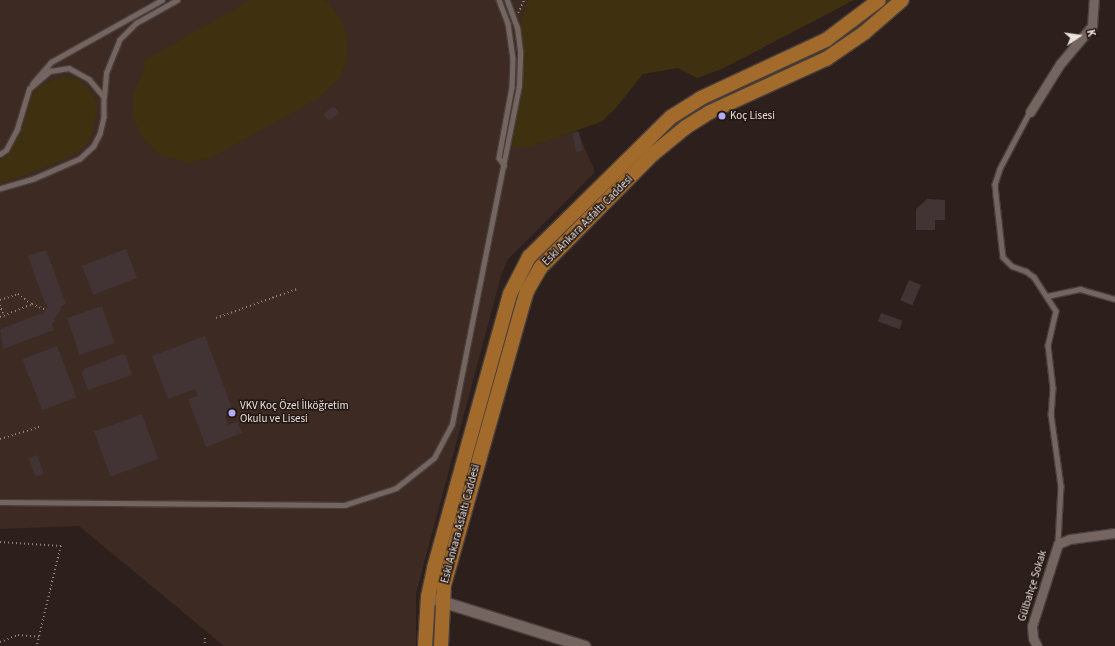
<!DOCTYPE html>
<html>
<head>
<meta charset="utf-8">
<style>
  body { margin:0 }
  #map { position:relative; width:1115px; height:646px; overflow:hidden; background:#2d201c; font-family:"Source Sans 3",sans-serif }
  div>[style] { position:absolute }
  .built>* { inset:0; background:#3c2a23 }
  .green>* { inset:0; background:#3f300f }
  .building>* { inset:0; background:#423434; transform-origin:0 0 }
  .path>* { height:1.5px; margin-top:-0.75px; transform-origin:0; background:repeating-linear-gradient(90deg,#928783 0 1px,transparent 0 4px) }
  .roads { filter:drop-shadow(1px 0 #483e3b) drop-shadow(-1px 0 #483e3b) drop-shadow(0 1px #483e3b) drop-shadow(0 -1px #483e3b) }
  .service>* { height:4.5px; margin:-2.25px; padding:0 2.25px; transform-origin:2.25px; border-radius:2.25px; background:#746560 }
  .minor>* { height:9px; margin:-4.5px; padding:0 4.5px; transform-origin:4.5px; border-radius:4.5px; background:#746560 }
  .tertiary>* { height:11px; margin:-5.5px; padding:0 5.5px; transform-origin:5.5px; border-radius:5.5px; background:#746560 }
  .primary>* { height:14px; margin:-7px; padding:0 7px; transform-origin:7px; border-radius:7px; background:#a26b2c }
  .dots>* { width:11px; height:11px; translate:-50% -50%; box-sizing:border-box; border:2px solid #231713; border-radius:50% }
  span { translate:-50% -50%; white-space:nowrap; text-align:center; line-height:1.15; -webkit-text-stroke:3px #231713; paint-order:stroke }
  .poi-label { font-size:11px; color:#ebe2df }
  .left { translate:0 -50%; text-align:left }
  .street-label { font-size:11px; color:#ebe2df }
  .north { position:absolute; left:1059px; top:16px; width:40px; height:40px; -webkit-text-stroke:3px #231713; paint-order:stroke; rotate:77deg; font-size:11px; font-weight:700; line-height:16px; text-align:center; color:#ebe2df }
  .north::after { content:''; display:block; margin:auto; width:14px; height:18px; background:#ebe2df; clip-path:polygon(50% 0,100% 100%,50% 72%,0 100%) }
</style>
</head>
<body>
<div id="map">
  <div class="built">
    <div style="clip-path:polygon(0 0,839px 0,636px 67px,576px 128px,595px 172px,508px 259px,501px 276px,416px 593px,416px 646px,224px 646px,79px 526px,0 529px)"></div>
  </div>
  <div class="green">
    <div style="clip-path:polygon(250px 0,323px 0,328px 3px,341px 19px,348px 39px,347px 60px,339px 79px,319px 98px,211px 158px,188px 163px,160px 155px,142px 138px,133px 117px,133px 93px,145px 68px,142px 62px)"></div>
    <div style="clip-path:polygon(528px 0,854px 0,722px 69px,697px 78px,678px 68px,643px 74px,615px 109px,601px 122px,531px 146px,512px 148px,521px 20px)"></div>
    <div style="clip-path:polygon(887px 0,894px 0,832px 48px,718px 102px,708px 103px,707px 102px,832px 43px)"></div>
    <div style="clip-path:polygon(64px 76px,77px 79px,90px 89px,98px 106px,91px 139px,79px 151px,57px 163px,0 184px,0 161px,20px 135px,33px 93px,41px 85px)"></div>
    <div style="clip-path:polygon(693px 111px,695px 113px,671px 130px,542px 258px,457px 514px,460px 491px,514px 296px,531px 264px,674px 122px)"></div>
  </div>
  <div class="building">
    <div style="left:334px;top:106px;width:9px;height:13px;rotate:54deg"></div>
    <div style="left:579px;top:132px;width:19px;height:7px;rotate:78deg"></div>
    <div style="clip-path:polygon(927px 199px,945px 200px,945px 220px,935px 220px,935px 230px,916px 230px,916px 209px)"></div>
    <div style="left:126px;top:249px;width:31px;height:47px;rotate:69deg"></div>
    <div style="clip-path:polygon(46px 250px,66px 304px,62px 306px,52px 325px,54px 330px,3px 349px,0 329px,40px 314px,42px 316px,48px 305px,45px 303px,28px 256px)"></div>
    <div style="left:909px;top:280px;width:13px;height:22px;rotate:23deg"></div>
    <div style="left:102px;top:306px;width:39px;height:37px;rotate:71deg"></div>
    <div style="left:881px;top:313px;width:23px;height:9px;rotate:20deg"></div>
    <div style="clip-path:polygon(205px 336px,234px 413px,225px 416px,228px 425px,237px 421px,242px 433px,206px 447px,188px 399px,198px 396px,195px 389px,168px 399px,152px 356px)"></div>
    <div style="left:57px;top:346px;width:55px;height:37px;rotate:69deg"></div>
    <div style="clip-path:polygon(122px 354px,126px 356px,132px 375px,88px 390px,82px 374px,84px 369px)"></div>
    <div style="left:142px;top:414px;width:48px;height:51px;rotate:70deg"></div>
    <div style="left:37px;top:455px;width:20px;height:9px;rotate:70deg"></div>
  </div>
  <div class="path">
    <div style="left:518px;top:13px;width:14px;rotate:-65deg"></div>
    <div style="left:0;top:300px;width:19px;rotate:-18deg"></div>
    <div style="left:18px;top:294px;width:17px;rotate:36deg"></div>
    <div style="left:0;top:305px;width:12px;rotate:70deg"></div>
    <div style="left:0;top:317px;width:35px;rotate:-22deg"></div>
    <div style="left:32px;top:304px;width:15px;rotate:23deg"></div>
    <div style="left:216px;top:318px;width:86px;rotate:-19.7deg"></div>
    <div style="left:0;top:439px;width:41px;rotate:-17.1deg"></div>
    <div style="left:0;top:542px;width:61px;rotate:3.8deg"></div>
    <div style="left:61px;top:546px;width:103px;rotate:103.5deg"></div>
    <div style="left:205px;top:638px;width:8px;rotate:90deg"></div>
    <div style="left:0;top:642px;width:19px;rotate:-21deg"></div>
    <div style="left:18px;top:635px;width:21px;rotate:5deg"></div>
  </div>
  <div class="roads">
    <div class="service">
      <div style="left:499px;top:0;width:25px;rotate:69deg"></div>
      <div style="left:508px;top:23px;width:36px;rotate:82deg"></div>
      <div style="left:513px;top:59px;width:28px;rotate:92deg"></div>
      <div style="left:512px;top:87px;width:72px;rotate:100.4deg"></div>
      <div style="left:499px;top:158px;width:9px;rotate:54deg"></div>
      <div style="left:32px;top:84px;width:29px;rotate:-49deg"></div>
      <div style="left:51px;top:62px;width:127px;rotate:-29.2deg"></div>
      <div style="left:104px;top:97px;width:24px;rotate:-85deg"></div>
      <div style="left:106px;top:73px;width:35px;rotate:-68deg"></div>
      <div style="left:119px;top:40px;width:24px;rotate:-45deg"></div>
      <div style="left:136px;top:23px;width:47px;rotate:-29.3deg"></div>
      <div style="left:1030px;top:112px;width:64px;rotate:117.8deg"></div>
      <div style="left:1000px;top:169px;width:16px;rotate:108deg"></div>
      <div style="left:995px;top:184px;width:11px;rotate:85deg"></div>
      <div style="left:996px;top:195px;width:62px;rotate:83.6deg"></div>
      <div style="left:1003px;top:257px;width:13px;rotate:45deg"></div>
      <div style="left:1012px;top:266px;width:15px;rotate:20deg"></div>
      <div style="left:1026px;top:271px;width:10px;rotate:37deg"></div>
      <div style="left:1034px;top:277px;width:40px;rotate:57.1deg"></div>
      <div style="left:1056px;top:311px;width:35px;rotate:103deg"></div>
      <div style="left:1048px;top:345px;width:43px;rotate:83.4deg"></div>
      <div style="left:1053px;top:388px;width:26px;rotate:94deg"></div>
      <div style="left:1051px;top:414px;width:73px;rotate:82.1deg"></div>
      <div style="left:1061px;top:486px;width:58px;rotate:93deg"></div>
      <div style="left:0;top:154px;width:7px;rotate:-34deg"></div>
      <div style="left:6px;top:150px;width:24px;rotate:-62deg"></div>
      <div style="left:17px;top:129px;width:42px;rotate:-73.3deg"></div>
      <div style="left:29px;top:89px;width:28px;rotate:-41deg"></div>
      <div style="left:50px;top:71px;width:19px;rotate:-9deg"></div>
      <div style="left:69px;top:68px;width:23px;rotate:29deg"></div>
      <div style="left:89px;top:79px;width:23px;rotate:50deg"></div>
      <div style="left:104px;top:97px;width:20px;rotate:90deg"></div>
      <div style="left:104px;top:117px;width:17px;rotate:103deg"></div>
      <div style="left:100px;top:134px;width:13px;rotate:117deg"></div>
      <div style="left:94px;top:146px;width:19px;rotate:137deg"></div>
      <div style="left:80px;top:159px;width:50px;rotate:156.5deg"></div>
      <div style="left:34px;top:179px;width:35px;rotate:164deg"></div>
      <div style="left:1047px;top:296px;width:34px;rotate:-12deg"></div>
      <div style="left:1080px;top:289px;width:36px;rotate:16deg"></div>
      <div style="left:0;top:502px;width:345px;rotate:0.5deg"></div>
      <div style="left:345px;top:505px;width:54px;rotate:-18.4deg"></div>
      <div style="left:396px;top:488px;width:48px;rotate:-38.3deg"></div>
      <div style="left:434px;top:458px;width:38px;rotate:-62deg"></div>
      <div style="left:452px;top:424px;width:345px;rotate:-78.8deg"></div>
      <div style="left:519px;top:86px;width:35px;rotate:-88deg"></div>
      <div style="left:520px;top:51px;width:23px;rotate:-97deg"></div>
      <div style="left:517px;top:28px;width:30px;rotate:-110deg"></div>
    </div>
    <div class="minor">
      <div style="left:1030px;top:112px;width:57px;rotate:-58deg"></div>
      <div style="left:1060px;top:64px;width:50px;rotate:-49.9deg"></div>
      <div style="left:1092px;top:26px;width:26px;rotate:-86deg"></div>
      <div style="left:1037px;top:646px;width:9px;rotate:-117deg"></div>
      <div style="left:1033px;top:638px;width:12px;rotate:-95deg"></div>
      <div style="left:1032px;top:626px;width:86px;rotate:-72.4deg"></div>
      <div style="left:1058px;top:544px;width:13px;rotate:-23deg"></div>
      <div style="left:1070px;top:539px;width:45px;rotate:-7.6deg"></div>
    </div>
    <div class="tertiary">
      <div style="left:428px;top:597px;width:164px;rotate:17.4deg"></div>
    </div>
    <div class="primary">
      <div style="left:425px;top:646px;width:49px;rotate:-86.5deg"></div>
      <div style="left:428px;top:597px;width:30px;rotate:-78deg"></div>
      <div style="left:434px;top:568px;width:284px;rotate:-74.5deg"></div>
      <div style="left:510px;top:294px;width:42px;rotate:-62.8deg"></div>
      <div style="left:529px;top:257px;width:199px;rotate:-44.6deg"></div>
      <div style="left:671px;top:117px;width:36px;rotate:-32deg"></div>
      <div style="left:701px;top:98px;width:138px;rotate:-24.9deg"></div>
      <div style="left:826px;top:40px;width:66px;rotate:-37deg"></div>
      <div style="left:441px;top:646px;width:61px;rotate:-87.2deg"></div>
      <div style="left:444px;top:585px;width:292px;rotate:-74.3deg"></div>
      <div style="left:523px;top:304px;width:14px;rotate:-73deg"></div>
      <div style="left:527px;top:291px;width:28px;rotate:-60deg"></div>
      <div style="left:541px;top:267px;width:159px;rotate:-45.3deg"></div>
      <div style="left:653px;top:154px;width:43px;rotate:-39.3deg"></div>
      <div style="left:686px;top:127px;width:28px;rotate:-32deg"></div>
      <div style="left:710px;top:112px;width:128px;rotate:-24.6deg"></div>
      <div style="left:826px;top:59px;width:46px;rotate:-34.4deg"></div>
      <div style="left:864px;top:33px;width:50px;rotate:-41deg"></div>
    </div>
  </div>
  <div class="dots">
    <div style="left:722px;top:116px;background:#b3adf9"></div>
    <div style="left:232px;top:413px;background:#b3adf9"></div>
  </div>
  <div class="poi-label">
    <span class="left" style="left:730px;top:116px">Koç Lisesi</span>
    <span class="left" style="left:240px;top:413px">VKV Koç Özel İlköğretim<br>Okulu ve Lisesi</span>
  </div>
  <div class="street-label">
    <span style="left:588px;top:221px;rotate:-45deg">Eski Ankara Asfaltı Caddesi</span>
    <span style="left:461px;top:524px;rotate:-75deg">Eski Ankara Asfaltı Caddesi</span>
    <span style="left:1033px;top:586px;rotate:-73deg">Gülbahçe Sokak</span>
  </div>
  <div class="north">K</div>
</div>
</body>
</html>
